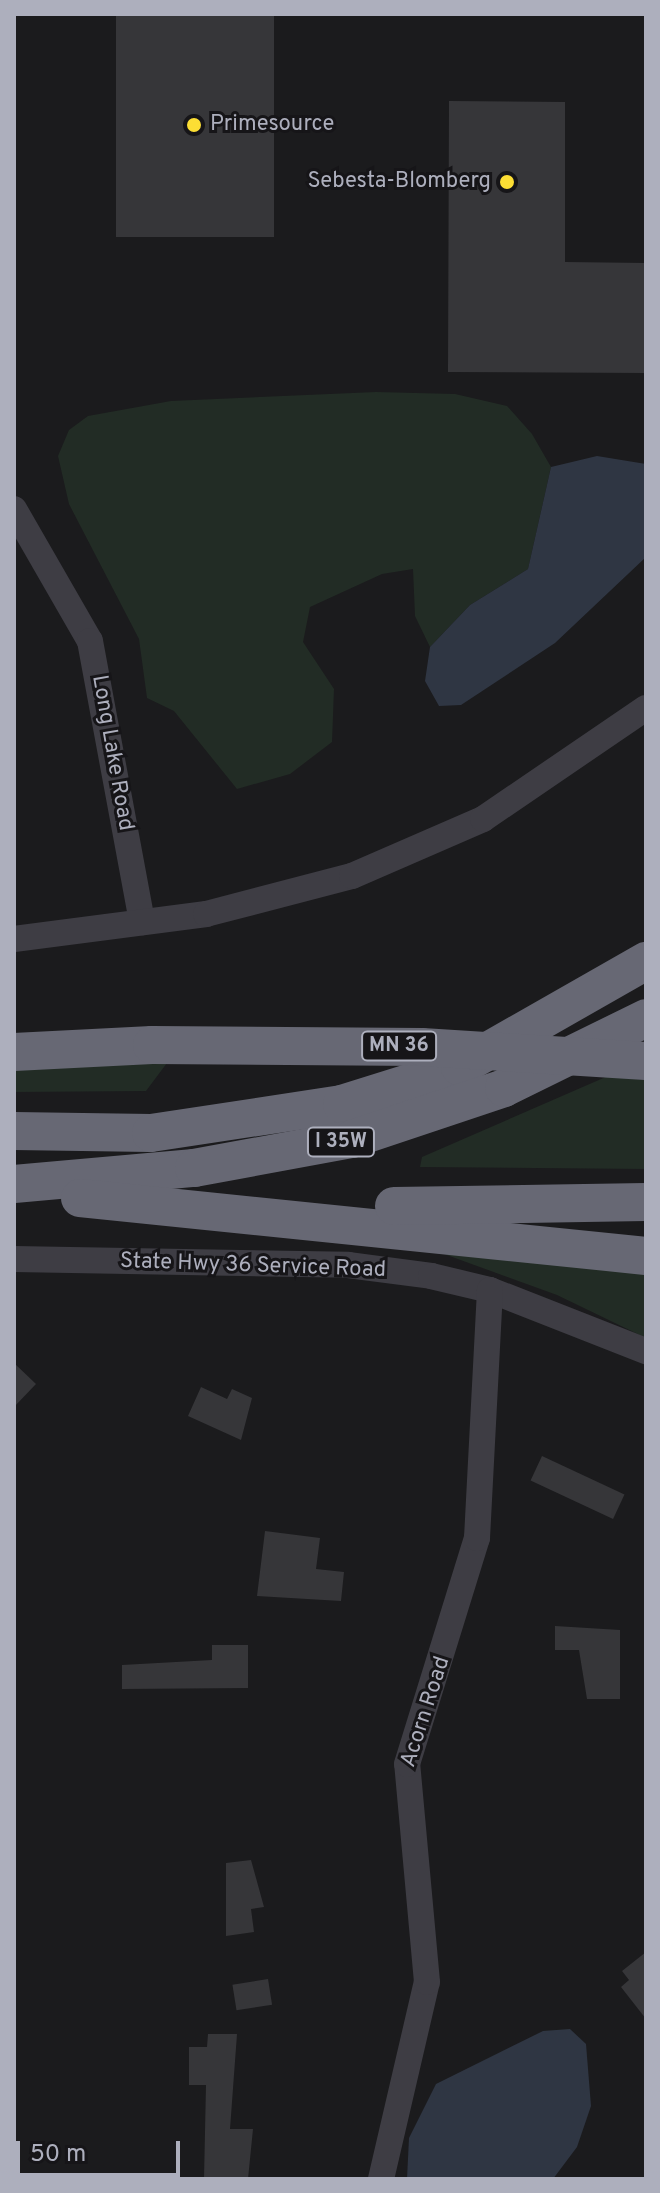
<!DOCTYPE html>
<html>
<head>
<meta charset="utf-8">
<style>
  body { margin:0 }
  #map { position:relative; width:660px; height:2193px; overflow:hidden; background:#1b1b1d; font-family:Overpass,sans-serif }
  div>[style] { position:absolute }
  .green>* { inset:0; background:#222c25 }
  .water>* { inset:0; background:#2f3643 }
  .building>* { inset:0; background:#363639; transform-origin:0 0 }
  .minor>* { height:26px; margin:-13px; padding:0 13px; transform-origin:13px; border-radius:13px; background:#3e3d44 }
  .highway>* { height:38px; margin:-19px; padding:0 19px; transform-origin:19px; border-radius:19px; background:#676874 }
  .highway-bridge>* { height:38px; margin:-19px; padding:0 19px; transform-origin:19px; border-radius:19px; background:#676874 }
  .dots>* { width:22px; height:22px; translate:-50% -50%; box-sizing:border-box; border:4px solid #161518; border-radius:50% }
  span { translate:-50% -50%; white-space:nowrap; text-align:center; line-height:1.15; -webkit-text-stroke:6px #161518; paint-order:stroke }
  .shield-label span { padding:2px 6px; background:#161518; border:2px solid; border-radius:6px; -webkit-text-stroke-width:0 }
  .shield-label { font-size:20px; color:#adafbd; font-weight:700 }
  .poi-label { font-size:22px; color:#adafbd }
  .left { translate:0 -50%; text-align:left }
  .right { translate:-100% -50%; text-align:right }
  .street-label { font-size:22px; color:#adafbd }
  .frame { position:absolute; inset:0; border:16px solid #adafbd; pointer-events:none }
  .scale { position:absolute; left:16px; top:2141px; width:164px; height:36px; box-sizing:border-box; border:4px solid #adafbd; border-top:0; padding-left:10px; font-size:24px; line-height:28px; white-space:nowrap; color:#adafbd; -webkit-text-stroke:6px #161518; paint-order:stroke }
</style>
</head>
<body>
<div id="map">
  <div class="green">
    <div style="clip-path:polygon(376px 392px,455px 394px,507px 406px,532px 434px,551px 467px,528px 569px,470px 605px,430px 647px,415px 616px,413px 569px,382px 574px,310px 607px,303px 642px,334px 689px,332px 742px,290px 774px,237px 789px,174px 711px,147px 698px,139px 639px,69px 504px,58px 456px,69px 430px,88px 416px,171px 401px)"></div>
    <div style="clip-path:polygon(167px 1063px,146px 1091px,14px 1092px,14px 1069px)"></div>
    <div style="clip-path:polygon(608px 1076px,646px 1080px,646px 1169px,420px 1167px,422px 1157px)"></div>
    <div style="clip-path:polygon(444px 1254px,646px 1272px,646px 1338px,557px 1295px)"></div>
  </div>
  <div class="water">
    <div style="clip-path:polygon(597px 456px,646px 464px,646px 557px,555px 643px,461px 705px,439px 706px,425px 681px,430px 647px,470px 605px,528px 569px,551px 467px)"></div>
    <div style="clip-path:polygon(570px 2029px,586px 2044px,591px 2106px,577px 2147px,553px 2179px,407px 2179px,409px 2138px,436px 2084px,543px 2031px)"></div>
  </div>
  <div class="building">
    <div style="left:116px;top:14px;width:158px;height:223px"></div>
    <div style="clip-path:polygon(449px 101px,565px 102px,565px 262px,646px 263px,646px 373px,448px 372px)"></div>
    <div style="clip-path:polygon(14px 1363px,36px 1384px,14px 1407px)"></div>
    <div style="clip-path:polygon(201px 1387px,227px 1399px,232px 1389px,252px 1398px,241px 1440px,188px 1416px)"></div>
    <div style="left:542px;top:1456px;width:91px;height:27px;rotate:25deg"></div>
    <div style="clip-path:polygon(265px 1531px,320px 1538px,316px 1569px,344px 1572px,341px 1601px,257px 1596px)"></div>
    <div style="clip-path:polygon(555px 1626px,620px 1630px,620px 1699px,587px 1699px,579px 1650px,555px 1650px)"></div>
    <div style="clip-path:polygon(212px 1645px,248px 1645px,248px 1688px,122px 1689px,122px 1665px,212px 1660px)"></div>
    <div style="clip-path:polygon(251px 1860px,264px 1907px,251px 1909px,254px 1932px,226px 1936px,226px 1863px)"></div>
    <div style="clip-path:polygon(646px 1952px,646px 2019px,621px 1987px,629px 1980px,622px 1971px)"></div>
    <div style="left:268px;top:1979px;width:26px;height:36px;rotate:81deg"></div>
    <div style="clip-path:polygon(208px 2034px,237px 2034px,230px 2129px,253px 2129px,248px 2179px,204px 2179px,206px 2085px,189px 2085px,189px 2047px,207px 2047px)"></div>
  </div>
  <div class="minor">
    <div style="left:14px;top:509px;width:152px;rotate:60.1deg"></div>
    <div style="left:90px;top:641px;width:286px;rotate:79.5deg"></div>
    <div style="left:14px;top:939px;width:194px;rotate:-7.4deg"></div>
    <div style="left:206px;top:914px;width:151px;rotate:-14.6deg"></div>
    <div style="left:352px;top:876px;width:143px;rotate:-23.5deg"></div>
    <div style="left:483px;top:819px;width:197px;rotate:-34.3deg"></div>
    <div style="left:14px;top:1259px;width:334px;rotate:1deg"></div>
    <div style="left:348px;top:1265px;width:84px;rotate:7.5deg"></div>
    <div style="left:431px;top:1276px;width:61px;rotate:13.3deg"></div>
    <div style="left:490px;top:1290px;width:168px;rotate:21.4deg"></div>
    <div style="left:381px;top:2179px;width:202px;rotate:-76.9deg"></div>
    <div style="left:427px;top:1982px;width:219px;rotate:-95.2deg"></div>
    <div style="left:407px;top:1764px;width:237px;rotate:-72.8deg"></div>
    <div style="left:477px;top:1538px;width:248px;rotate:-87deg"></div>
  </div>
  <div class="highway">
    <div style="left:14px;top:1052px;width:138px;rotate:-2.9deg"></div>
    <div style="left:14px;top:1131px;width:137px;rotate:0.8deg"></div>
    <div style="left:151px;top:1133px;width:193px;rotate:-8.6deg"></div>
    <div style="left:342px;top:1104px;width:124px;rotate:-17.4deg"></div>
    <div style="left:460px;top:1067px;width:214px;rotate:-29.7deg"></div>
    <div style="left:14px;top:1184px;width:181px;rotate:-5.1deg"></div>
    <div style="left:194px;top:1168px;width:161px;rotate:-10.4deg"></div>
    <div style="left:352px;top:1139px;width:160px;rotate:-18.5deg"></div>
    <div style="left:504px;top:1088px;width:158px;rotate:-26.2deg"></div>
    <div style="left:80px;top:1198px;width:569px;rotate:5.85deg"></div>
    <div style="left:394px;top:1206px;width:252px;rotate:-0.9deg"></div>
  </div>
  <div class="highway-bridge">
    <div style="left:152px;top:1045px;width:270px;rotate:0.4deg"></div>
    <div style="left:422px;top:1047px;width:224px;rotate:3.6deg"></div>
  </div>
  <div class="dots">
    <div style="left:194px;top:125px;background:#fcde34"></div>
    <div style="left:507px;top:182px;background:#fcde34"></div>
  </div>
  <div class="shield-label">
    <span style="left:399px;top:1046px">MN 36</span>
    <span style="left:341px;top:1142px">I 35W</span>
  </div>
  <div class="poi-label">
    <span class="left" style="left:210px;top:125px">Primesource</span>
    <span class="right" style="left:491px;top:182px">Sebesta-Blomberg</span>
  </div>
  <div class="street-label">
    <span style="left:112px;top:753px;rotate:80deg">Long Lake Road</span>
    <span style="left:253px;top:1266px;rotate:2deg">State Hwy 36 Service Road</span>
    <span style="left:426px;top:1712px;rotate:-72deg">Acorn Road</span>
  </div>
  <div class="frame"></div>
  <div class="scale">50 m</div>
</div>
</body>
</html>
